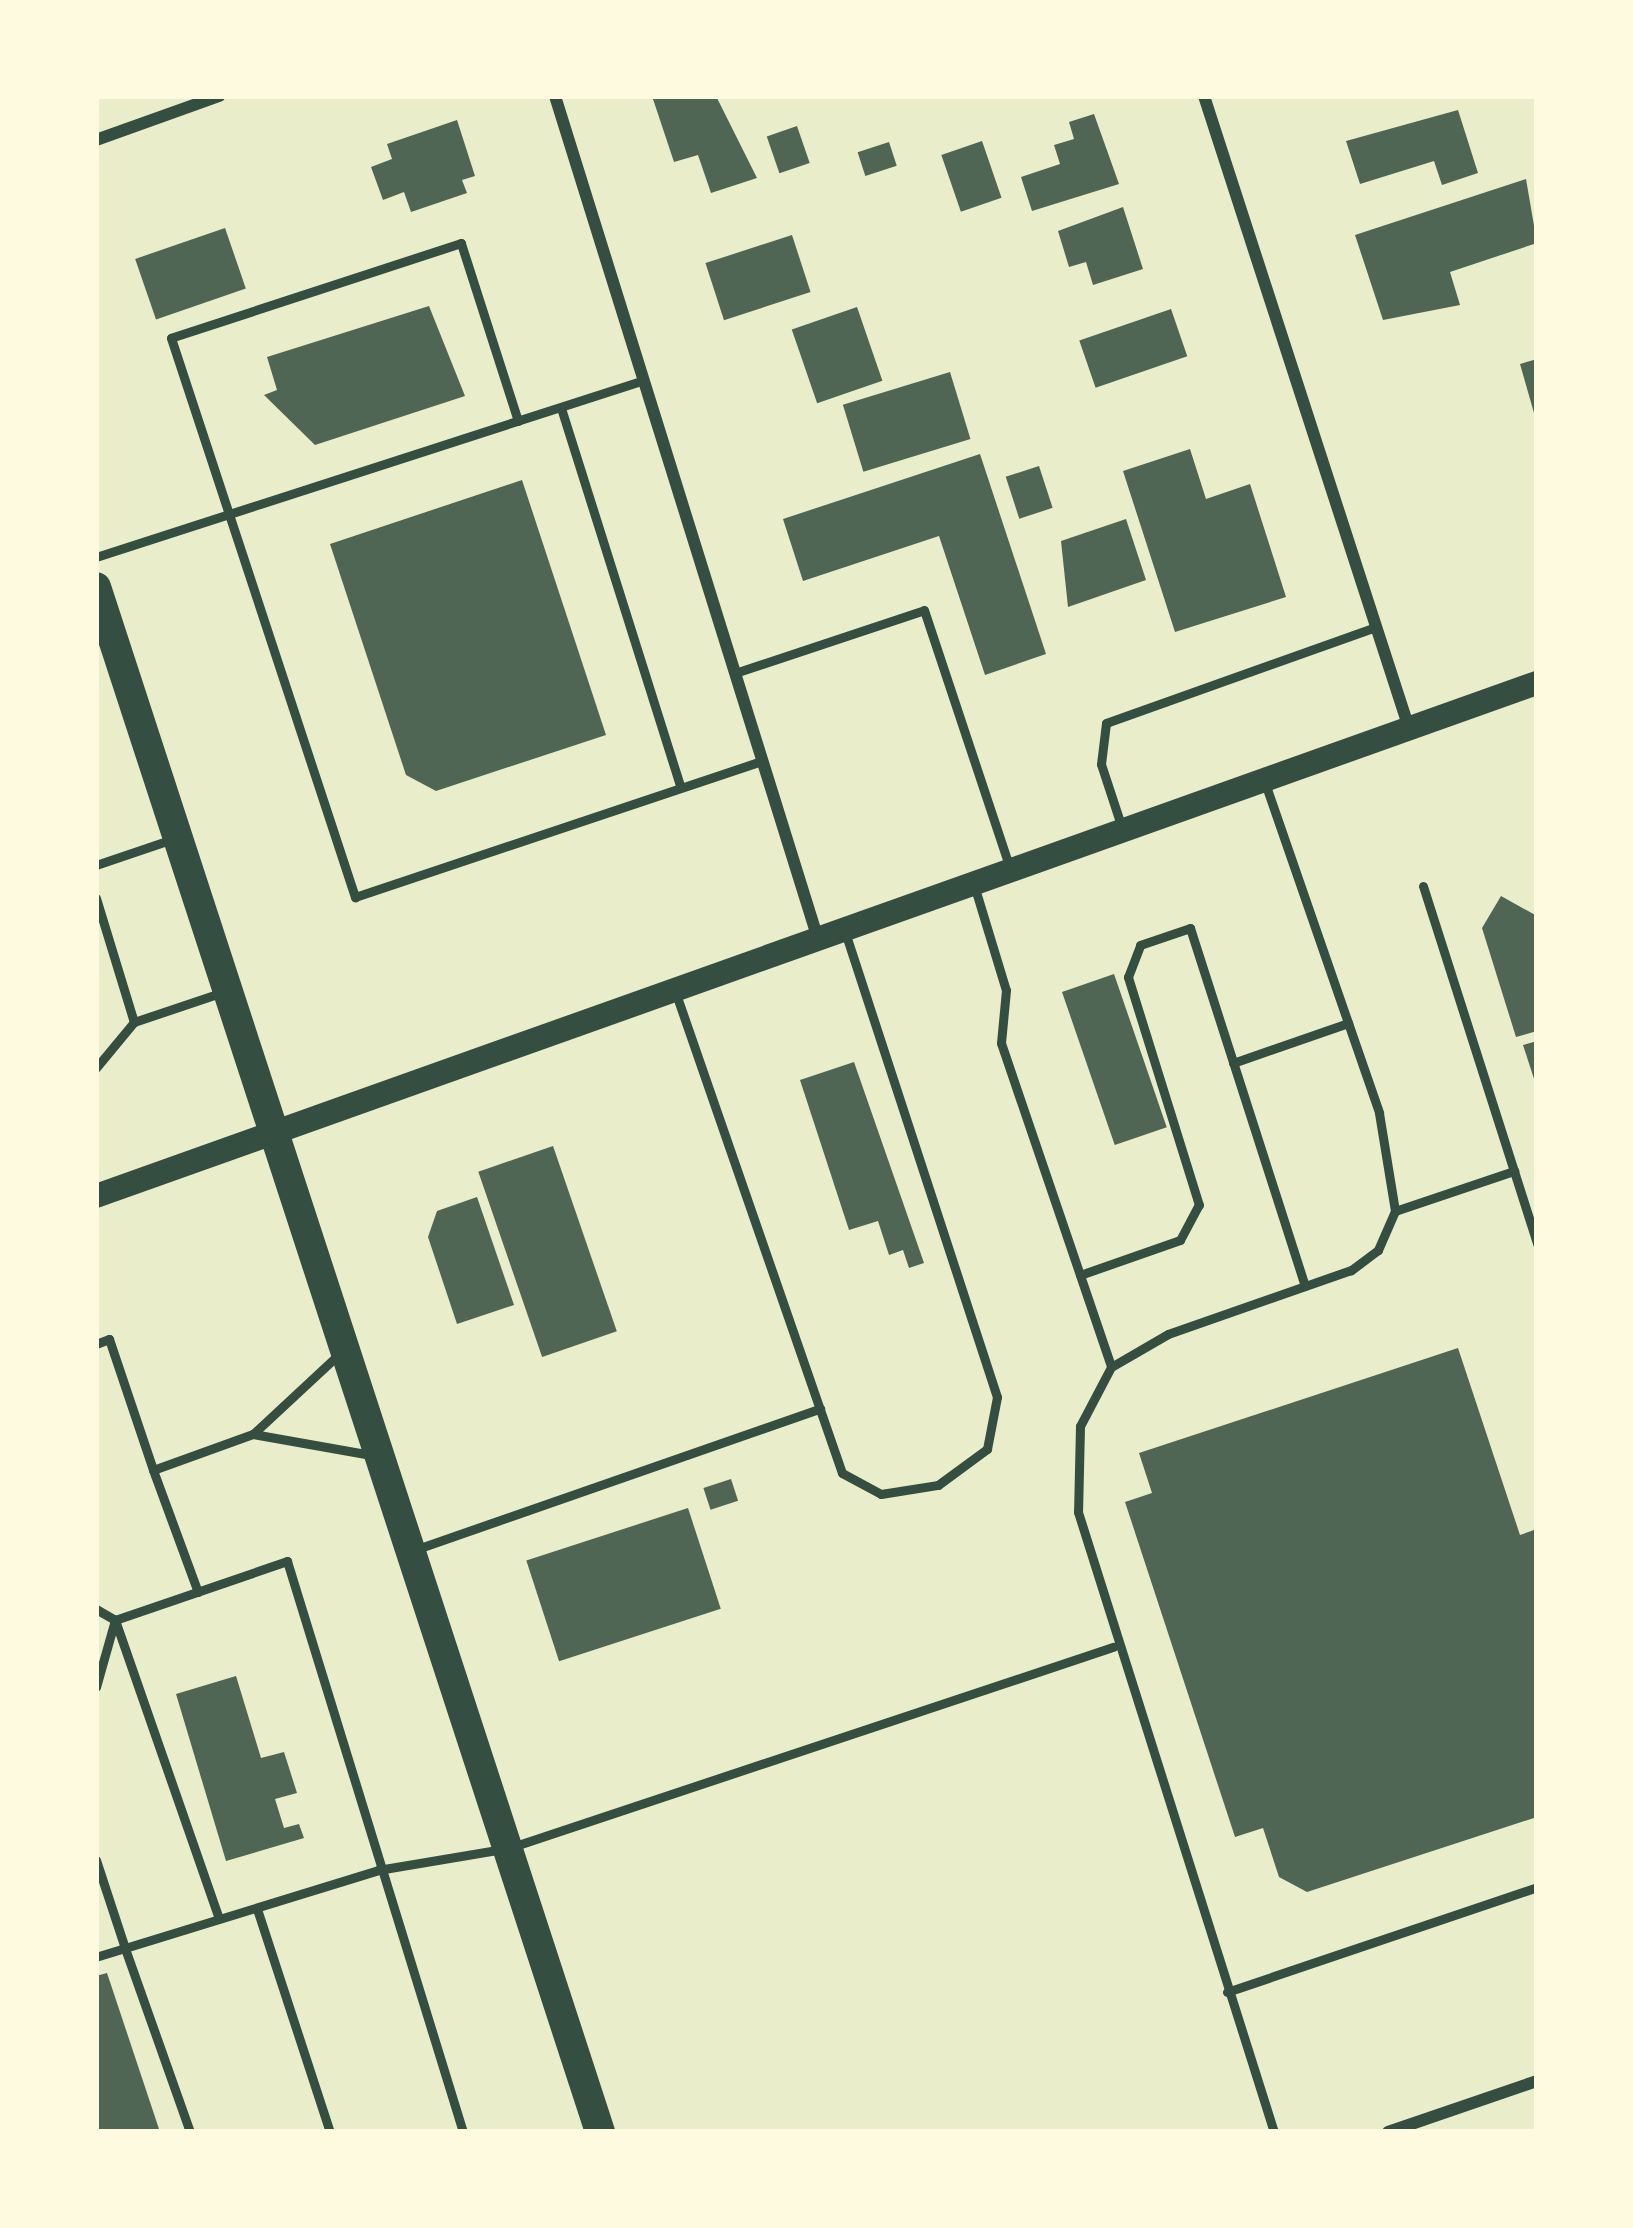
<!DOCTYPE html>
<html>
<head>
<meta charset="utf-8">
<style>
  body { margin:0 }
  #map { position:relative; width:1633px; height:2228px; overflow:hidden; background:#e9edc9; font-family:"Sofia Sans Condensed",sans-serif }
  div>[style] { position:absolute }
  .building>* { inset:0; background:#4f6655; transform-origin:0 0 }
  .service>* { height:9px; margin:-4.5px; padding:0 4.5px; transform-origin:4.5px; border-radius:4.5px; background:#344e41 }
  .minor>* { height:12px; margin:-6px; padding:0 6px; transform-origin:6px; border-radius:6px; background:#344e41 }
  .secondary>* { height:24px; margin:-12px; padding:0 12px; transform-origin:12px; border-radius:12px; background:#344e41 }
  .primary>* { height:30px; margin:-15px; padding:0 15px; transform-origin:15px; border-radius:15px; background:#344e41 }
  span { translate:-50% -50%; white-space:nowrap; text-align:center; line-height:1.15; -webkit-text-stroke:10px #fefae0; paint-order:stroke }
  .frame { position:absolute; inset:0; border:99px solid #fefae0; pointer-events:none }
</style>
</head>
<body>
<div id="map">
  <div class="building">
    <div style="clip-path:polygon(652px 96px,716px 96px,757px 178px,711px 193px,698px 155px,674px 162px)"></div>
    <div style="clip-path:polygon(1458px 110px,1478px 173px,1442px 185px,1434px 161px,1360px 184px,1346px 141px)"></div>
    <div style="clip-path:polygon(1094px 114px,1119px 184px,1032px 211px,1021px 177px,1060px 164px,1054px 145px,1074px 139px,1069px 122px)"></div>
    <div style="clip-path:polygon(457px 120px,475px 176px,462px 180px,467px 193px,411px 212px,404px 192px,383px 200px,371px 167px,392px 159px,387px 144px)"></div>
    <div style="left:797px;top:126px;width:39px;height:32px;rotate:71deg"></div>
    <div style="left:982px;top:141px;width:60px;height:43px;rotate:71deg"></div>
    <div style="left:889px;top:142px;width:25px;height:33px;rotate:72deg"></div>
    <div style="clip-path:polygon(1526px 179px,1537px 243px,1450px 272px,1460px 305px,1383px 320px,1355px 235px)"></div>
    <div style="clip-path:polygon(1123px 207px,1143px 269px,1093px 285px,1086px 262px,1069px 267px,1058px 231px)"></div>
    <div style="left:225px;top:228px;width:64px;height:95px;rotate:71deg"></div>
    <div style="left:792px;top:235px;width:60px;height:91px;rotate:72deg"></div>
    <div style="clip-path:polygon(429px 306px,465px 396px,315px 445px,264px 395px,277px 390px,267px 357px)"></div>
    <div style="left:857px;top:307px;width:78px;height:69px;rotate:71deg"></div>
    <div style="left:1171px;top:309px;width:50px;height:97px;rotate:71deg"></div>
    <div style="clip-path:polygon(1537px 359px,1537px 420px,1536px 420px,1520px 364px)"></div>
    <div style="left:950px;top:372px;width:70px;height:112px;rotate:73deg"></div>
    <div style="clip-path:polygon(1190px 449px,1206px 499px,1250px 484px,1286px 597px,1175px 632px,1123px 471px)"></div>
    <div style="clip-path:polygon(980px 454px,1046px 654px,985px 675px,939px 536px,803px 581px,783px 519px)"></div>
    <div style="left:1039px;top:466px;width:44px;height:35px;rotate:72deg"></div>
    <div style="clip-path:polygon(522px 480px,606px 735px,436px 791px,406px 775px,330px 544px)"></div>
    <div style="clip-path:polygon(1126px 519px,1146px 580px,1068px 607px,1061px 541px)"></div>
    <div style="clip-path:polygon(1501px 896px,1537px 916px,1537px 1031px,1516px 1037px,1482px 928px)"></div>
    <div style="left:1114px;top:974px;width:162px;height:55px;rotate:71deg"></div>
    <div style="clip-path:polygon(1537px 1041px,1537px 1085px,1536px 1085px,1523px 1045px)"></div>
    <div style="clip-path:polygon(854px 1062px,924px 1263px,909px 1268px,903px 1250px,889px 1255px,878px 1221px,849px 1230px,800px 1080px)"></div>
    <div style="left:553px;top:1146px;width:196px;height:79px;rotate:71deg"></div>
    <div style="clip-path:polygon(477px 1197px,514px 1305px,457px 1324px,428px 1237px,437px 1211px)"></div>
    <div style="clip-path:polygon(1458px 1348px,1520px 1535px,1537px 1529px,1537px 1817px,1307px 1892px,1279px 1877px,1263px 1828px,1235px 1837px,1125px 1502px,1152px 1493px,1139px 1453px)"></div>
    <div style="left:731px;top:1479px;width:23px;height:29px;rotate:72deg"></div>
    <div style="left:688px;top:1508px;width:106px;height:170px;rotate:72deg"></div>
    <div style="clip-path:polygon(236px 1676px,261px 1758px,284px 1752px,297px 1793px,275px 1799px,284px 1828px,299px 1824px,304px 1838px,226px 1861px,176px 1694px)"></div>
    <div style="clip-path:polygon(107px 1973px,160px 2132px,96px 2132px,96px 1976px)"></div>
  </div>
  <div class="service">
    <div style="left:561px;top:408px;width:398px;rotate:72.5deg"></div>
    <div style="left:518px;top:421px;width:187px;rotate:-107.8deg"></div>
    <div style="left:461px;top:243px;width:305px;rotate:161.9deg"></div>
    <div style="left:171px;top:338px;width:589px;rotate:71.78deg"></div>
    <div style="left:355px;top:897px;width:429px;rotate:-18.5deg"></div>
    <div style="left:96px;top:557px;width:576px;rotate:-17.9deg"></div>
    <div style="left:735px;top:673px;width:199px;rotate:-18.4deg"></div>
    <div style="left:924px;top:610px;width:270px;rotate:71.6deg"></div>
    <div style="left:1265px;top:783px;width:349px;rotate:70.9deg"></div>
    <div style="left:1379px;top:1113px;width:99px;rotate:80.7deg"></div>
    <div style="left:1395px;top:1211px;width:43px;rotate:113.6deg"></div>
    <div style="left:1378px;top:1250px;width:34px;rotate:143deg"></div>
    <div style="left:1351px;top:1270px;width:194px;rotate:160.7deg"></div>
    <div style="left:1168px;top:1334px;width:66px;rotate:149.9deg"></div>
    <div style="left:1111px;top:1367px;width:67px;rotate:117.7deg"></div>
    <div style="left:1080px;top:1426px;width:86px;rotate:91.3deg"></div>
    <div style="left:1078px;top:1512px;width:650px;rotate:72.46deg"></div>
    <div style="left:1122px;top:828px;width:67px;rotate:-108.2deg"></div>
    <div style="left:1101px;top:764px;width:41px;rotate:-83deg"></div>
    <div style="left:1106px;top:723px;width:287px;rotate:-19.6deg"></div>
    <div style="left:96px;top:865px;width:81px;rotate:-18.7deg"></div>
    <div style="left:974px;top:885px;width:110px;rotate:73.1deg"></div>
    <div style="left:1006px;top:990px;width:53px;rotate:95.4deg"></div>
    <div style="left:1001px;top:1043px;width:342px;rotate:71.2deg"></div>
    <div style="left:1423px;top:886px;width:376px;rotate:72.3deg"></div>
    <div style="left:96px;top:898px;width:130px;rotate:73deg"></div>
    <div style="left:134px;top:1022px;width:60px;rotate:129.6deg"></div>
    <div style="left:675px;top:991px;width:510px;rotate:70.89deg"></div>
    <div style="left:842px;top:1473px;width:44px;rotate:28.3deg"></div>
    <div style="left:881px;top:1494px;width:58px;rotate:-9deg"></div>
    <div style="left:938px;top:1485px;width:61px;rotate:-36.3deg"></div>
    <div style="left:987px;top:1449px;width:53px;rotate:-79.1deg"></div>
    <div style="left:997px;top:1397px;width:488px;rotate:-108.1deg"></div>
    <div style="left:134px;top:1022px;width:91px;rotate:-18.6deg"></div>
    <div style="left:1233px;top:1063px;width:122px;rotate:-19.2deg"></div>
    <div style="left:1395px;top:1211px;width:126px;rotate:-18.6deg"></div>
    <div style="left:1080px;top:1275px;width:106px;rotate:-19.3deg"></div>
    <div style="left:1180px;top:1240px;width:40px;rotate:-62deg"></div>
    <div style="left:1199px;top:1205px;width:239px;rotate:-107.3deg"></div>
    <div style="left:1128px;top:977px;width:34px;rotate:-69deg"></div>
    <div style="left:1140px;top:945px;width:53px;rotate:-18.8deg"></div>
    <div style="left:1190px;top:928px;width:376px;rotate:72.2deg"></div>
    <div style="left:96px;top:1344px;width:14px;rotate:-21deg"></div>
    <div style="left:109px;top:1339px;width:138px;rotate:71.4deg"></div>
    <div style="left:153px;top:1470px;width:106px;rotate:-19.8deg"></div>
    <div style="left:253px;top:1434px;width:116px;rotate:-42.9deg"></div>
    <div style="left:253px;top:1434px;width:120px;rotate:10.1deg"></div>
    <div style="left:153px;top:1470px;width:130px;rotate:69.8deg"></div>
    <div style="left:417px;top:1549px;width:427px;rotate:-19.2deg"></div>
    <div style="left:96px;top:1609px;width:22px;rotate:30deg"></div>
    <div style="left:115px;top:1620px;width:316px;rotate:70.8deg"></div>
    <div style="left:115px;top:1620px;width:182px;rotate:-18.9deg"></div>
    <div style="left:287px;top:1561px;width:598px;rotate:72.87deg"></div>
    <div style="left:96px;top:1687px;width:70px;rotate:-74.2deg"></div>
    <div style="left:96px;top:1860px;width:93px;rotate:71.8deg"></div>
    <div style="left:125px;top:1948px;width:30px;rotate:163deg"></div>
    <div style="left:257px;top:1909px;width:235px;rotate:71.9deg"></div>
    <div style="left:1227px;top:1992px;width:327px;rotate:-18.7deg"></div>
    <div style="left:190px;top:2132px;width:195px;rotate:-109.5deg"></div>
    <div style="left:125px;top:1948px;width:265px;rotate:-17.1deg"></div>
    <div style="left:378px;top:1870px;width:133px;rotate:-9.5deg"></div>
    <div style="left:509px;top:1848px;width:637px;rotate:-18.41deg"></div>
  </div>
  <div class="minor">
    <div style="left:555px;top:96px;width:883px;rotate:72.67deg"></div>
    <div style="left:1204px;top:96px;width:664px;rotate:72.03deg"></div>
    <div style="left:96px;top:140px;width:131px;rotate:-19.7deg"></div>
    <div style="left:1388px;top:2132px;width:157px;rotate:-18.9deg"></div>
  </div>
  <div class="secondary">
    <div style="left:96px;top:1196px;width:1530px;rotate:-19.6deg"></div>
  </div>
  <div class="primary">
    <div style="left:96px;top:587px;width:1625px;rotate:71.93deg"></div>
  </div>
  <div class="frame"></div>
</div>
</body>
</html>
